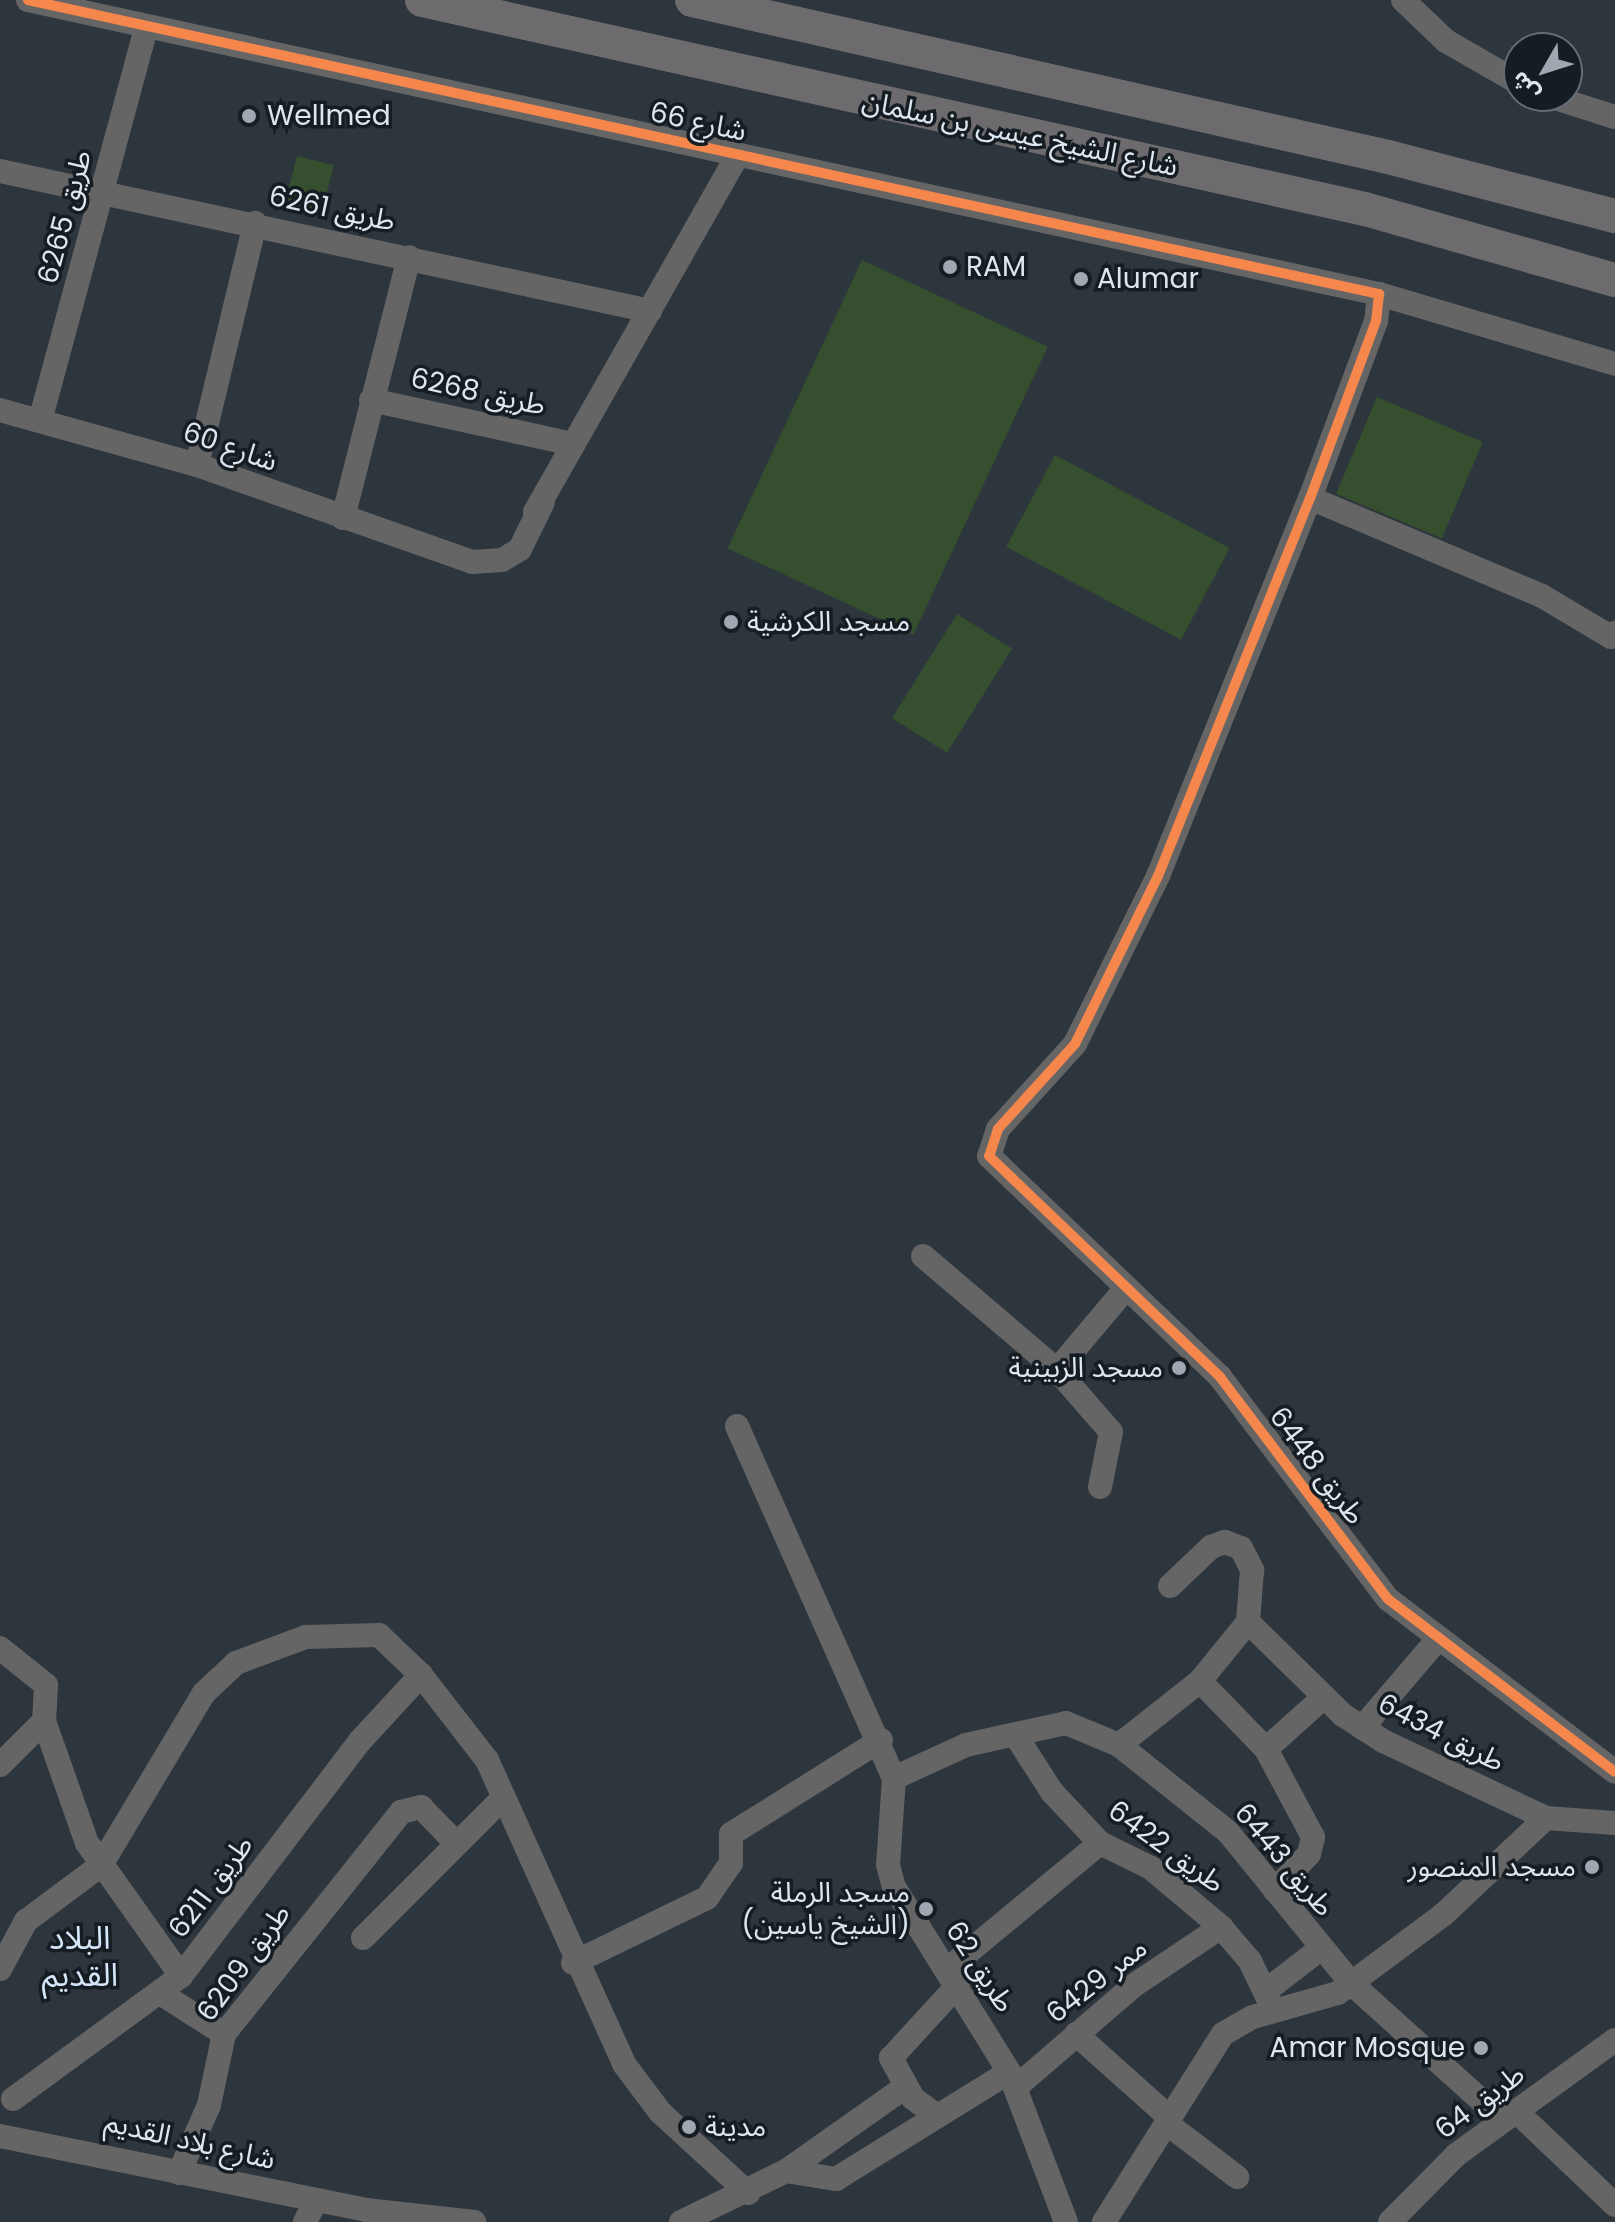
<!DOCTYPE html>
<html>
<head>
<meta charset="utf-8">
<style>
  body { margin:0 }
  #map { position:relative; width:1615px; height:2222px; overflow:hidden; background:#2d353d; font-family:Poppins,"Noto Sans Arabic",sans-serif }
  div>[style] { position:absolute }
  .green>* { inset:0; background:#354f2f; transform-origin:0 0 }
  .minor>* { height:24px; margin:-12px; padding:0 12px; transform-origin:12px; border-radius:12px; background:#656566 }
  .highway>* { height:34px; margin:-17px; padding:0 17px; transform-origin:17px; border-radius:17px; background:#6d6b6d }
  .cycleway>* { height:10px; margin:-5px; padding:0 5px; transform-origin:5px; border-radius:5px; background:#f5874c }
  .dots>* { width:22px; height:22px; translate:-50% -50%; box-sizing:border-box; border:4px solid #151c22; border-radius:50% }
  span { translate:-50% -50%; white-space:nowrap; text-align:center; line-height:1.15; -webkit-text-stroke:7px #151c22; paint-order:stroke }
  .poi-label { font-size:28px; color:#dde6ef }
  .left { translate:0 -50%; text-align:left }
  .right { translate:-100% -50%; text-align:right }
  .street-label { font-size:28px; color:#dde6ef }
  .quarter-label { font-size:32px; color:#d5e6f9 }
  .north { position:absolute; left:1503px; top:32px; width:80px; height:80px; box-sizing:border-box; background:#151c22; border:2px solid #656d74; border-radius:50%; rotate:231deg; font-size:22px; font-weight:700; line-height:32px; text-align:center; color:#dde6ef }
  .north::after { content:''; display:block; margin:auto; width:28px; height:36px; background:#9fa8b1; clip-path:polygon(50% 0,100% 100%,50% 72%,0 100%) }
</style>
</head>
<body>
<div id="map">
  <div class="green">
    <div style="left:297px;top:156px;width:38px;height:51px;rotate:14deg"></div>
    <div style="left:862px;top:260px;width:205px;height:318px;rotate:25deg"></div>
    <div style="left:1377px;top:397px;width:115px;height:105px;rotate:23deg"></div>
    <div style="left:1055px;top:455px;width:198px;height:104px;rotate:28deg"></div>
    <div style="left:957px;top:614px;width:65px;height:123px;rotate:32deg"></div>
  </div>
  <div class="minor">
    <div style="left:28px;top:0;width:1383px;rotate:12.28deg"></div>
    <div style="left:1379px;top:294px;width:27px;rotate:96deg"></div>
    <div style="left:1376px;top:321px;width:189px;rotate:110.4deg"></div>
    <div style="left:1310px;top:498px;width:407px;rotate:111.9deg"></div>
    <div style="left:1158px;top:876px;width:187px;rotate:116.3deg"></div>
    <div style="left:1075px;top:1044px;width:115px;rotate:132.2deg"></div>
    <div style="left:998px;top:1129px;width:28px;rotate:108deg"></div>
    <div style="left:989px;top:1156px;width:320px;rotate:43.7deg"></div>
    <div style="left:1220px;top:1377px;width:278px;rotate:52.9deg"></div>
    <div style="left:1388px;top:1599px;width:285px;rotate:37.3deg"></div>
    <div style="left:1403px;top:0;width:59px;rotate:43.6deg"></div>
    <div style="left:1446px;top:41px;width:84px;rotate:29.9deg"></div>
    <div style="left:1549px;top:96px;width:69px;rotate:17.7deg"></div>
    <div style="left:0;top:171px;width:665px;rotate:12.15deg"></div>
    <div style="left:1379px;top:294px;width:246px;rotate:16.5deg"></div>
    <div style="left:371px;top:400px;width:206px;rotate:12.3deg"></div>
    <div style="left:0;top:410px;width:205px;rotate:15.6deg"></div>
    <div style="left:197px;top:465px;width:292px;rotate:19.4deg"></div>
    <div style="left:472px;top:562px;width:30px;rotate:-4deg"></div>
    <div style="left:502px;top:560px;width:21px;rotate:-31deg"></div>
    <div style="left:520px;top:549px;width:52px;rotate:-63.9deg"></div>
    <div style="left:40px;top:421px;width:407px;rotate:-74.9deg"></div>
    <div style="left:197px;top:465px;width:249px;rotate:-76.5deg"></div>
    <div style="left:1310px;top:498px;width:252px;rotate:22.9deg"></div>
    <div style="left:1542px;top:596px;width:80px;rotate:30.7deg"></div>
    <div style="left:1611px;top:637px;width:6px;rotate:-45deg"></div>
    <div style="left:535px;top:512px;width:409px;rotate:-60.4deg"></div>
    <div style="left:343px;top:518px;width:269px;rotate:-75.8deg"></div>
    <div style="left:923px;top:1256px;width:176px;rotate:40.4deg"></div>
    <div style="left:1057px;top:1370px;width:82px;rotate:48.9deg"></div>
    <div style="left:1111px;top:1432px;width:56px;rotate:101.3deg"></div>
    <div style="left:1057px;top:1370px;width:107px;rotate:-49.9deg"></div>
    <div style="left:737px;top:1426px;width:385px;rotate:66deg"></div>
    <div style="left:894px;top:1778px;width:87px;rotate:93.9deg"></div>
    <div style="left:888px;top:1865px;width:23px;rotate:75deg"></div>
    <div style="left:894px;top:1887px;width:218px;rotate:58.1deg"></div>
    <div style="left:1009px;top:2072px;width:160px;rotate:69.2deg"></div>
    <div style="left:1170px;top:1586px;width:57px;rotate:-43.6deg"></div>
    <div style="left:1211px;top:1547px;width:15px;rotate:-20deg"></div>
    <div style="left:1225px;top:1542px;width:17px;rotate:21deg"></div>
    <div style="left:1241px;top:1548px;width:25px;rotate:63deg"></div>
    <div style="left:1252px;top:1570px;width:52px;rotate:94.4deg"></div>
    <div style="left:1248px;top:1622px;width:133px;rotate:44.4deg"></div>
    <div style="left:1343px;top:1715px;width:48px;rotate:33deg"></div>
    <div style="left:1383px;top:1741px;width:180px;rotate:25.3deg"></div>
    <div style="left:1546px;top:1818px;width:69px;rotate:4.1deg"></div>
    <div style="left:0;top:1648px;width:59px;rotate:38.8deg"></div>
    <div style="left:46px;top:1685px;width:36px;rotate:93deg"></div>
    <div style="left:44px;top:1721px;width:129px;rotate:70.6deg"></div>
    <div style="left:87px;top:1843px;width:163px;rotate:54.7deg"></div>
    <div style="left:1200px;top:1681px;width:95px;rotate:45.9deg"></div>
    <div style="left:1266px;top:1749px;width:100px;rotate:61.9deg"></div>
    <div style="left:1313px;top:1837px;width:17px;rotate:103deg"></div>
    <div style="left:1309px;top:1854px;width:50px;rotate:133.4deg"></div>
    <div style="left:1362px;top:1728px;width:118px;rotate:-49.5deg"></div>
    <div style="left:1016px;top:1736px;width:67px;rotate:57.3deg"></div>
    <div style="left:1052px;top:1792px;width:70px;rotate:46.7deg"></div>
    <div style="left:1100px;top:1843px;width:57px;rotate:26.1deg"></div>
    <div style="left:1151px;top:1868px;width:92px;rotate:40.1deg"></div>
    <div style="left:1221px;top:1927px;width:45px;rotate:49.5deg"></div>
    <div style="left:1250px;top:1961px;width:55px;rotate:64.4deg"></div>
    <div style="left:1119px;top:1745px;width:103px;rotate:-38.3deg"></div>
    <div style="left:1200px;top:1681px;width:76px;rotate:-50.9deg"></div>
    <div style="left:1266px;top:1749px;width:78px;rotate:-41.9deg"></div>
    <div style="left:0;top:1765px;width:62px;rotate:-45deg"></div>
    <div style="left:894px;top:1778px;width:79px;rotate:-24.6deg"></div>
    <div style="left:966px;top:1745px;width:102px;rotate:-12.4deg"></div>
    <div style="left:1066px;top:1723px;width:57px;rotate:22.5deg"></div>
    <div style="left:1119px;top:1745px;width:139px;rotate:38.6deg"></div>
    <div style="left:1228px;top:1832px;width:196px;rotate:50.8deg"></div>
    <div style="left:1352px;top:1984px;width:203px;rotate:42deg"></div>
    <div style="left:363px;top:1938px;width:199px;rotate:-45deg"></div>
    <div style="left:573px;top:1963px;width:149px;rotate:-25.9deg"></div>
    <div style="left:707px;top:1898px;width:42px;rotate:-55.6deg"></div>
    <div style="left:731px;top:1863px;width:29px;rotate:-90deg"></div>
    <div style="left:731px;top:1834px;width:177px;rotate:-32.1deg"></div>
    <div style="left:949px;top:1968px;width:196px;rotate:-39.6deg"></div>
    <div style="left:0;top:1969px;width:55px;rotate:-61.6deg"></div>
    <div style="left:26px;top:1921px;width:94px;rotate:-36.7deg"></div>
    <div style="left:101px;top:1865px;width:200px;rotate:-59.1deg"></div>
    <div style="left:204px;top:1693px;width:44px;rotate:-43.2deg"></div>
    <div style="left:236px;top:1663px;width:75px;rotate:-20.4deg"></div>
    <div style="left:306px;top:1637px;width:73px;rotate:-1.6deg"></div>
    <div style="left:379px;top:1635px;width:58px;rotate:43.6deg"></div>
    <div style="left:421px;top:1675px;width:108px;rotate:52.2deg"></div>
    <div style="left:487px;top:1760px;width:333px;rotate:65.7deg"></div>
    <div style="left:624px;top:2064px;width:60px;rotate:53.1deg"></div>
    <div style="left:660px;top:2112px;width:120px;rotate:42.6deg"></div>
    <div style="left:1267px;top:1990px;width:67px;rotate:-37.7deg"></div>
    <div style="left:160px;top:1993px;width:76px;rotate:32.6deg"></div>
    <div style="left:1076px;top:2034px;width:127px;rotate:41.8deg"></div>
    <div style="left:1015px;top:2088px;width:156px;rotate:-40.8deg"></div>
    <div style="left:1133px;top:1986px;width:106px;rotate:-33.8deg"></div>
    <div style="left:13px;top:2099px;width:208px;rotate:-36.2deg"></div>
    <div style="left:181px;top:1976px;width:295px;rotate:-52.7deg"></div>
    <div style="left:360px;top:1741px;width:90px;rotate:-47.3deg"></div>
    <div style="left:1516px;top:2111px;width:137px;rotate:43.5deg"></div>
    <div style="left:936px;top:2115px;width:29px;rotate:-144deg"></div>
    <div style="left:913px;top:2098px;width:46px;rotate:-118.8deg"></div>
    <div style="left:891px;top:2058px;width:99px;rotate:-47.5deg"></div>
    <div style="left:1169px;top:2125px;width:86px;rotate:37.4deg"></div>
    <div style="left:0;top:2136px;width:373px;rotate:11.4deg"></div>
    <div style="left:366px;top:2210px;width:109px;rotate:6.3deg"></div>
    <div style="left:786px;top:2171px;width:51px;rotate:9.1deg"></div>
    <div style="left:836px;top:2179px;width:203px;rotate:-31.7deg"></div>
    <div style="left:179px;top:2173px;width:74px;rotate:-66.2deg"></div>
    <div style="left:209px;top:2105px;width:73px;rotate:-78.1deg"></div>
    <div style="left:224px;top:2034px;width:284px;rotate:-51.4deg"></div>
    <div style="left:401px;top:1812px;width:21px;rotate:-14deg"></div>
    <div style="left:421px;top:1807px;width:50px;rotate:45.8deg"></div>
    <div style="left:305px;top:2222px;width:25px;rotate:-63deg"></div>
    <div style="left:681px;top:2222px;width:117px;rotate:-25.9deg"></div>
    <div style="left:786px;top:2171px;width:146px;rotate:-35.2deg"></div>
    <div style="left:1104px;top:2222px;width:222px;rotate:-57.7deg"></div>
    <div style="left:1223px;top:2034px;width:34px;rotate:-30deg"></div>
    <div style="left:1253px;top:2017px;width:88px;rotate:-15.8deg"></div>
    <div style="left:1338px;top:1993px;width:132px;rotate:-36.7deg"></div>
    <div style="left:1444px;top:1914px;width:140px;rotate:-43.3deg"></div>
    <div style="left:1390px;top:2222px;width:94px;rotate:-45.4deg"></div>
    <div style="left:1456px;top:2155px;width:196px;rotate:-35.9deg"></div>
  </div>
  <div class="highway">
    <div style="left:422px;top:0;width:966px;rotate:12.5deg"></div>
    <div style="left:1365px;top:209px;width:260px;rotate:15.9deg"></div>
    <div style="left:692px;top:0;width:713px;rotate:12.71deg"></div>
    <div style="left:1388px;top:157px;width:235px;rotate:14.6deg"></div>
  </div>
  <div class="cycleway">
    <div style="left:28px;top:0;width:1383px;rotate:12.28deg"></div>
    <div style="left:1379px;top:294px;width:27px;rotate:96deg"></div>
    <div style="left:1376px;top:321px;width:189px;rotate:110.4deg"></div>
    <div style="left:1310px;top:498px;width:407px;rotate:111.9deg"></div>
    <div style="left:1158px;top:876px;width:187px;rotate:116.3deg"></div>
    <div style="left:1075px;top:1044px;width:115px;rotate:132.2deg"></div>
    <div style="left:998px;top:1129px;width:28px;rotate:108deg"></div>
    <div style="left:989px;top:1156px;width:320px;rotate:43.7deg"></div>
    <div style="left:1220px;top:1377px;width:278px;rotate:52.9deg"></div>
    <div style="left:1388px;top:1599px;width:285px;rotate:37.3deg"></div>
  </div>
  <div class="dots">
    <div style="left:249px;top:116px;background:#9fa8b1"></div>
    <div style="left:950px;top:267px;background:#9fa8b1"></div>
    <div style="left:1081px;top:279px;background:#9fa8b1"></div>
    <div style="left:731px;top:622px;background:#9fa8b1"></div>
    <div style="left:1179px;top:1368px;background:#9fa8b1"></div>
    <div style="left:1592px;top:1867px;background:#9fa8b1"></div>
    <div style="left:926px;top:1909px;background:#9fa8b1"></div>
    <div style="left:1481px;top:2048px;background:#9fa8b1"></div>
    <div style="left:689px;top:2127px;background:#9fa8b1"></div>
  </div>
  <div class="poi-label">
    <span class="left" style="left:267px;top:116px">Wellmed</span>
    <span class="left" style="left:966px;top:267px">RAM</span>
    <span class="left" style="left:1097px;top:279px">Alumar</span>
    <span class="left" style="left:747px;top:622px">مسجد الكرشية</span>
    <span class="right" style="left:1163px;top:1368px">مسجد الزبينية</span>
    <span class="right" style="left:1576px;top:1867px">مسجد المنصور</span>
    <span class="right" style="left:910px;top:1909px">مسجد الرملة<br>(الشيخ ياسين)</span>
    <span class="right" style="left:1465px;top:2048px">Amar Mosque</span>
    <span class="left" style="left:705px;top:2127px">مدينة</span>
  </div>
  <div class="street-label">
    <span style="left:698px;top:122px;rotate:12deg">شارع 66</span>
    <span style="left:1020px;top:134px;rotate:12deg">شارع الشيخ عيسى بن سلمان</span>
    <span style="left:332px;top:209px;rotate:12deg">طريق 6261</span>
    <span style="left:65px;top:217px;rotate:-75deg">طريق 6265</span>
    <span style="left:478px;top:392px;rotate:12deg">طريق 6268</span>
    <span style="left:230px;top:447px;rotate:19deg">شارع 60</span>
    <span style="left:1317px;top:1466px;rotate:53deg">طريق 6448</span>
    <span style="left:1441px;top:1733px;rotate:27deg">طريق 6434</span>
    <span style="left:1166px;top:1847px;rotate:36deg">طريق 6422</span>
    <span style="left:1284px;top:1860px;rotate:50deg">طريق 6443</span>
    <span style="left:211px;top:1887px;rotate:-53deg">طريق 6211</span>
    <span style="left:244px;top:1963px;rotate:-54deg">طريق 6209</span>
    <span style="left:980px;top:1967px;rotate:57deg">طريق 62</span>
    <span style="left:1097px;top:1981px;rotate:-38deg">ممر 6429</span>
    <span style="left:1480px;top:2102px;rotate:-37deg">طريق 64</span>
    <span style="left:190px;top:2141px;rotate:13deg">شارع بلاد القديم</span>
  </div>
  <div class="quarter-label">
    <span style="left:80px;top:1957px">البلاد<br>القديم</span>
  </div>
  <div class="north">ش</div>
</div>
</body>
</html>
